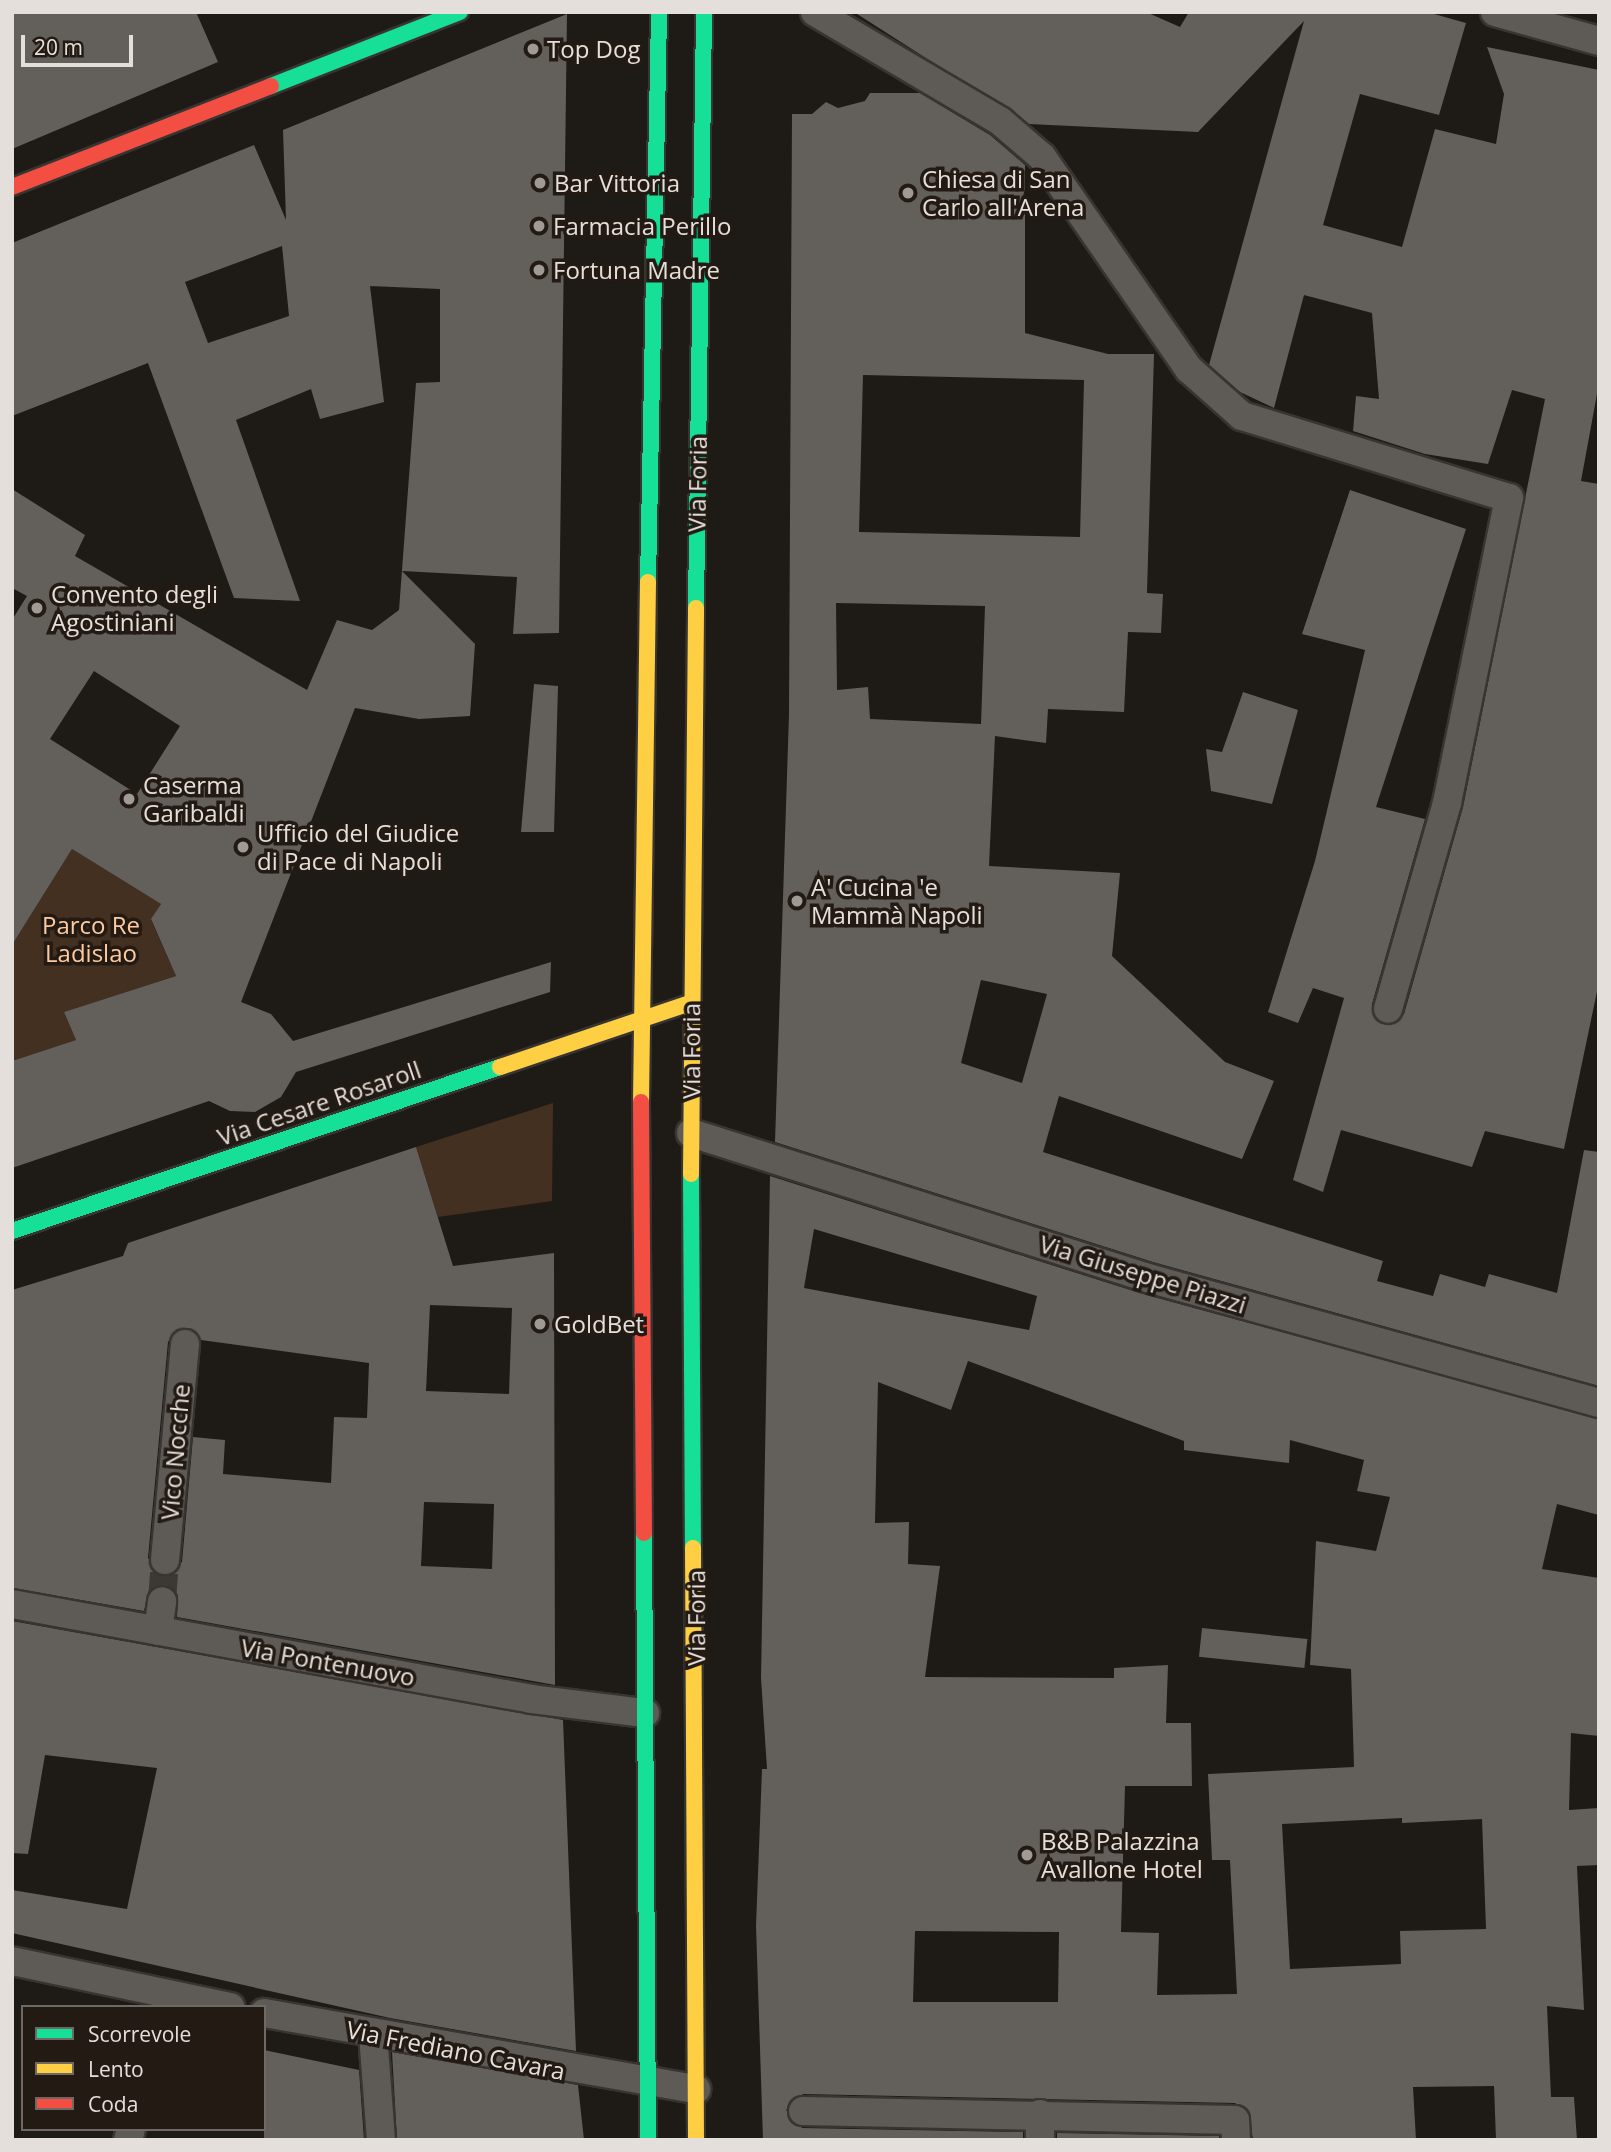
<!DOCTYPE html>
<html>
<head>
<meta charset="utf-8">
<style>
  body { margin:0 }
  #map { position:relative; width:1611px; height:2152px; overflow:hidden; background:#1e1a16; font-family:"Open Sans",sans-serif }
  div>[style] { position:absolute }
  .green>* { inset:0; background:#443020 }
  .building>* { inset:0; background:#635f5b; transform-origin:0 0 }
  .street-tunnel>* { height:28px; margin-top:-14px; transform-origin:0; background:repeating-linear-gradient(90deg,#3c3834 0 28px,transparent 0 42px) }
  .roads { filter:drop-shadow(2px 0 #383432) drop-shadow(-2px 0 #383432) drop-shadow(0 2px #383432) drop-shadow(0 -2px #383432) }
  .street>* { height:28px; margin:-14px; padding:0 14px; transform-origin:14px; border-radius:14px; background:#5e5b57 }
  .fast>* { height:16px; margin:-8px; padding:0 8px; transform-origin:8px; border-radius:8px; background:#16e098 }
  .slow>* { height:16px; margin:-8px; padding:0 8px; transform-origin:8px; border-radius:8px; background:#ffcf43 }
  .jam>* { height:16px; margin:-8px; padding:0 8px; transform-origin:8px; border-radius:8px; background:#f24e42 }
  .dots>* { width:19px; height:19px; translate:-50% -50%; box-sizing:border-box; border:4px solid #221a13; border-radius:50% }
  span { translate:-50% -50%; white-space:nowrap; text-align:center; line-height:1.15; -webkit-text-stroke:7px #221a13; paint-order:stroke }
  .poi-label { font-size:24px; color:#e5dfdb }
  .left { translate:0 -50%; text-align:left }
  .street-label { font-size:24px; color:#e5dfdb }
  .park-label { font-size:24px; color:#fecaa0 }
  .frame { position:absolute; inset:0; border:14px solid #e5dfdb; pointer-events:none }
  .legend { position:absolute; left:21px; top:2005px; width:245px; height:126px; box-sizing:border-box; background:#221a13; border:2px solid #706963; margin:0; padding:9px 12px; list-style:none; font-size:21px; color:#e5dfdb }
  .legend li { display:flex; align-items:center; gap:14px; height:35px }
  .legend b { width:35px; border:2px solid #706963 }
  .scale { position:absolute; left:21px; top:35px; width:112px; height:32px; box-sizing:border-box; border:4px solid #e5dfdb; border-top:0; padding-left:9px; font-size:21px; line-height:24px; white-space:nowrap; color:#e5dfdb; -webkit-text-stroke:5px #221a13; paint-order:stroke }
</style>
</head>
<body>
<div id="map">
  <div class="green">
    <div style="clip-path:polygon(72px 849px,161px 904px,151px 920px,176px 976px,64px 1012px,76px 1040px,12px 1061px,12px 945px)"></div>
    <div style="clip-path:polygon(553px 1103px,552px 1201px,438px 1217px,416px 1147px)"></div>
  </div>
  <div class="building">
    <div style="clip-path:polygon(12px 12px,196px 12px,218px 62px,12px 149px)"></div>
    <div style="clip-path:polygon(854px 12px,1146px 12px,1180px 27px,1189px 12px,1427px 12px,1466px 23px,1439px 115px,1360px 94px,1323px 225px,1402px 247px,1435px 129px,1496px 144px,1504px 94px,1487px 47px,1599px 70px,1599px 383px,1581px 481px,1599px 484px,1599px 982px,1564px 1149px,1485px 1131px,1472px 1167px,1341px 1130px,1323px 1192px,1293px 1180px,1344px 998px,1313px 988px,1298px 1023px,1268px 1012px,1315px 861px,1365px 650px,1302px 634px,1350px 490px,1466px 529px,1376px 807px,1425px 819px,1372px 1004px,1376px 1020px,1391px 1025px,1404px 1014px,1463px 807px,1545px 399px,1512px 390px,1488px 464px,1425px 454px,1353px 431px,1356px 396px,1379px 399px,1372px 313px,1304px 295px,1274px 408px,1240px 392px,1209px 365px,1304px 21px,1198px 132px,1029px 124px)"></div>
    <div style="clip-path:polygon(evenodd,567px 14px,559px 633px,513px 634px,517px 577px,402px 571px,475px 644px,470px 716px,419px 719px,355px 708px,241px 1002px,271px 1014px,293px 1041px,551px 962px,550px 992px,296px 1072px,281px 1097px,255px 1112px,230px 1111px,209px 1101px,12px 1168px,12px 1061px,76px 1040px,64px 1012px,176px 976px,151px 919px,161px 904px,72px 849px,12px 945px,12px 620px,27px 596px,12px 588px,12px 489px,85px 535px,75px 556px,307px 690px,337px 620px,372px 630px,399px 610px,416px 383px,440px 382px,440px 289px,370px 286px,384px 402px,320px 419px,311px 389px,236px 420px,300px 601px,234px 598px,148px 363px,12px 416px,12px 243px,254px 145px,286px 220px,283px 130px,567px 14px,282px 246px,289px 316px,208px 343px,185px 282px,282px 246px,567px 14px,94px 671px,180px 726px,137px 794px,50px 739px,94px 671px)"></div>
    <div style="clip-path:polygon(evenodd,870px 93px,920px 93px,990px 135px,1025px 165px,1025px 333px,1108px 354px,1154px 354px,1147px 593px,1163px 594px,1161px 633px,1128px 632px,1124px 712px,1048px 709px,1046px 743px,995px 736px,989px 866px,1120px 873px,1112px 956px,1225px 1062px,1274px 1081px,1242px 1159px,1059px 1096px,1043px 1152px,1383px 1261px,1377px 1281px,1433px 1296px,1440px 1274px,1485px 1287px,1489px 1274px,1557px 1293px,1584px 1150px,1599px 1152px,1599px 1386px,1153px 1262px,775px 1142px,789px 714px,792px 114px,812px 114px,826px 102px,838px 108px,865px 101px,870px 93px,863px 375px,1084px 380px,1080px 537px,859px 532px,863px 375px,870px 93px,836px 603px,985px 606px,981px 724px,870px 719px,868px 687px,837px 690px,836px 603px,870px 93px,981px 980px,1047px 994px,1022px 1083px,961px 1063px,981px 980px)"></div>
    <div style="clip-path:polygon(534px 684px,558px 686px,554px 832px,521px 832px)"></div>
    <div style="clip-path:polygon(1243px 692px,1298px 710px,1272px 804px,1211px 791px,1206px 749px,1222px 752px)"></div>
    <div style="clip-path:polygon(evenodd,416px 1147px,453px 1266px,554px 1253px,555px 1685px,177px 1617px,178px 1595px,165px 1585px,149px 1590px,144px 1611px,12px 1588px,12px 1290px,123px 1256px,128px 1243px,416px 1147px,430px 1305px,512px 1308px,509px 1394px,426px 1391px,430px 1305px,416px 1147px,177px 1329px,194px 1330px,201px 1340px,369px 1363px,367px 1418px,334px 1417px,331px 1483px,223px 1474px,225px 1440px,193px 1437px,182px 1562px,164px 1577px,148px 1558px,168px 1342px,177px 1329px,416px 1147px,424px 1502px,494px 1504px,492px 1569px,421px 1566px,424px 1502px)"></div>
    <div style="clip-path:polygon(evenodd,770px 1176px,1143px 1294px,1599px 1419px,1599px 1515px,1557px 1504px,1542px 1569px,1599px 1578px,1599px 1736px,1571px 1733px,1569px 1810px,1599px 1808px,1599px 1865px,1577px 1866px,1584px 2010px,1547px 2006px,1551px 2097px,1574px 2097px,1577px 2140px,1496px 2140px,1494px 2086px,1413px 2087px,1416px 2140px,1253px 2140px,1249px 2112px,1235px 2103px,803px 2094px,786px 2110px,802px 2128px,1023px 2132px,1023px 2140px,763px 2140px,756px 1926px,762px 1769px,767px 1769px,761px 1678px,770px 1176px,814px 1229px,1037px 1296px,1029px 1330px,804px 1288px,814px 1229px,770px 1176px,968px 1361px,1184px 1441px,1184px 1450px,1289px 1463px,1290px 1440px,1364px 1460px,1357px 1491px,1390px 1497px,1376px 1551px,1316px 1541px,1310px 1665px,1351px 1669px,1354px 1767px,1208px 1774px,1212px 1860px,1230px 1860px,1237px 1994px,1157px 1995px,1159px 1933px,1121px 1932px,1125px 1786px,1192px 1786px,1191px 1723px,1166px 1723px,1168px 1665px,1114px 1668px,1114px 1678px,925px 1677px,940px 1566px,908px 1564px,909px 1522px,875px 1523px,878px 1382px,951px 1410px,968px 1361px,770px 1176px,1402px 1818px,1402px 1823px,1482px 1819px,1486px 1929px,1400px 1931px,1401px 1964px,1290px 1969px,1282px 1824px,1402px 1818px,770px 1176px,915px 1931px,1059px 1932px,1058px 2002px,913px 2002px,915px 1931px)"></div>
    <div style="clip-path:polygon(12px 1621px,563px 1720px,576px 2051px,390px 2018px,12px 1933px,12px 1890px,127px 1909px,157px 1768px,45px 1755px,28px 1854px,12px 1853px)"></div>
    <div style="left:1202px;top:1628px;width:106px;height:29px;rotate:6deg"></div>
    <div style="clip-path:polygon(264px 2050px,359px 2070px,364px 2140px,264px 2140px)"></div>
    <div style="clip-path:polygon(392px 2052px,578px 2085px,584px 2140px,397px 2140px)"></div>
    <div style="clip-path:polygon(1057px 2133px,1219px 2136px,1219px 2140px,1057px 2140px)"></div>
  </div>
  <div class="street-tunnel">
    <div style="left:162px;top:1601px;width:41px;rotate:-85.8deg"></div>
  </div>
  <div class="roads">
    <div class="street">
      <div style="left:815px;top:12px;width:215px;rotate:30.5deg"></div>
      <div style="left:1000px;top:121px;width:55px;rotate:40.6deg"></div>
      <div style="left:1042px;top:157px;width:258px;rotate:55.3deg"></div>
      <div style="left:1189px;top:369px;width:71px;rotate:41.6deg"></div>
      <div style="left:1242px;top:416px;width:279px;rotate:17.1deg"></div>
      <div style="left:1509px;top:498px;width:311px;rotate:101.5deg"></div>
      <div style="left:1447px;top:803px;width:214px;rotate:106deg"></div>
      <div style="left:1495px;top:12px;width:108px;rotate:15.6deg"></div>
      <div style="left:691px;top:1133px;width:479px;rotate:17.6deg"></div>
      <div style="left:1148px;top:1278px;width:468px;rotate:15.5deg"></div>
      <div style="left:165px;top:1560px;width:217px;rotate:-84.7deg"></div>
      <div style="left:12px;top:1604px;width:529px;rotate:10.35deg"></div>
      <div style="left:532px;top:1699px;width:114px;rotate:7.1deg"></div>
      <div style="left:158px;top:1631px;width:30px;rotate:-82deg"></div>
      <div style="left:12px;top:1961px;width:223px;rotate:11.9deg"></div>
      <div style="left:264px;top:2013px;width:439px;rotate:10deg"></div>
      <div style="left:373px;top:2034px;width:106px;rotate:85.7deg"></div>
      <div style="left:803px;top:2111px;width:432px;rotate:1.2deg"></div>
      <div style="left:1235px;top:2120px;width:20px;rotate:87deg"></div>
      <div style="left:128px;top:2140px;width:11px;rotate:-75deg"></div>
      <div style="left:1040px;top:2140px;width:26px;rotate:-90deg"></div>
    </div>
    <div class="fast">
      <div style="left:271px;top:86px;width:203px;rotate:-21.4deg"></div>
      <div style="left:648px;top:582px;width:570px;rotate:-88.89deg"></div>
      <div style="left:696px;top:608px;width:596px;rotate:-89.23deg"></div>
      <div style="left:691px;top:1174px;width:374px;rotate:89.7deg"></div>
      <div style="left:12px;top:1231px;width:515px;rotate:-18.58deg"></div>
      <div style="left:644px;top:1533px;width:607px;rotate:89.62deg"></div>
    </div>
    <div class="slow">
      <div style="left:500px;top:1067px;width:200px;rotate:-18.6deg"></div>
      <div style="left:641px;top:1102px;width:520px;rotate:-89.23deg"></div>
      <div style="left:691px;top:1174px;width:566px;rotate:-89.49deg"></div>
      <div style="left:693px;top:1548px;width:592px;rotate:89.71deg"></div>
    </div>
    <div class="jam">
      <div style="left:12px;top:187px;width:278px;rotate:-21.3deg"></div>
      <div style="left:641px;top:1102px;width:431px;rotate:89.6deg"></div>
    </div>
  </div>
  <div class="dots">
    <div style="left:533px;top:49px;background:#9f9a96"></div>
    <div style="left:540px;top:183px;background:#9f9a96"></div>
    <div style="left:908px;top:193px;background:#9f9a96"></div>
    <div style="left:539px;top:226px;background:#9f9a96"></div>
    <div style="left:539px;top:270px;background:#9f9a96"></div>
    <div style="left:37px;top:608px;background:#9f9a96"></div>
    <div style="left:129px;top:799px;background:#9f9a96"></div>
    <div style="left:243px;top:847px;background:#9f9a96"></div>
    <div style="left:797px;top:901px;background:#9f9a96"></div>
    <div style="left:540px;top:1324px;background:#9f9a96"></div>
    <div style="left:1027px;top:1855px;background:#9f9a96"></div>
  </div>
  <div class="poi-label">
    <span class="left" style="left:547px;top:49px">Top Dog</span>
    <span class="left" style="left:922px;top:193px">Chiesa di San<br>Carlo all'Arena</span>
    <span class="left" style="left:554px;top:183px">Bar Vittoria</span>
    <span class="left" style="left:553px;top:226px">Farmacia Perillo</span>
    <span class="left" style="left:553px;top:270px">Fortuna Madre</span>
    <span class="left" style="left:51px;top:608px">Convento degli<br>Agostiniani</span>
    <span class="left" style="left:143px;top:799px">Caserma<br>Garibaldi</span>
    <span class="left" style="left:257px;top:847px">Ufficio del Giudice<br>di Pace di Napoli</span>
    <span class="left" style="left:811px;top:901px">A' Cucina 'e<br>Mammà Napoli</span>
    <span class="left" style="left:554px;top:1324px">GoldBet</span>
    <span class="left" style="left:1041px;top:1855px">B&amp;B Palazzina<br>Avallone Hotel</span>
  </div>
  <div class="street-label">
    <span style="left:697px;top:484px;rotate:-89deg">Via Foria</span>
    <span style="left:691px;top:1051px;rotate:-90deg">Via Foria</span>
    <span style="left:319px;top:1103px;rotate:-19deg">Via Cesare Rosaroll</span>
    <span style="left:1143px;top:1274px;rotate:17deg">Via Giuseppe Piazzi</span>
    <span style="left:175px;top:1452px;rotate:-85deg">Vico Nocche</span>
    <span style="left:696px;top:1618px;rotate:-90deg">Via Foria</span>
    <span style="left:328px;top:1662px;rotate:10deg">Via Pontenuovo</span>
    <span style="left:456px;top:2050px;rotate:11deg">Via Frediano Cavara</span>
  </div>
  <div class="park-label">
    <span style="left:91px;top:939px">Parco Re<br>Ladislao</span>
  </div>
  <div class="frame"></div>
  <ul class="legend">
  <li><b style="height:9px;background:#16e098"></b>Scorrevole</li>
  <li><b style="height:9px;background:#ffcf43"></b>Lento</li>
  <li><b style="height:9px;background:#f24e42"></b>Coda</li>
  </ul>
  <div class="scale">20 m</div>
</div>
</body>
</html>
